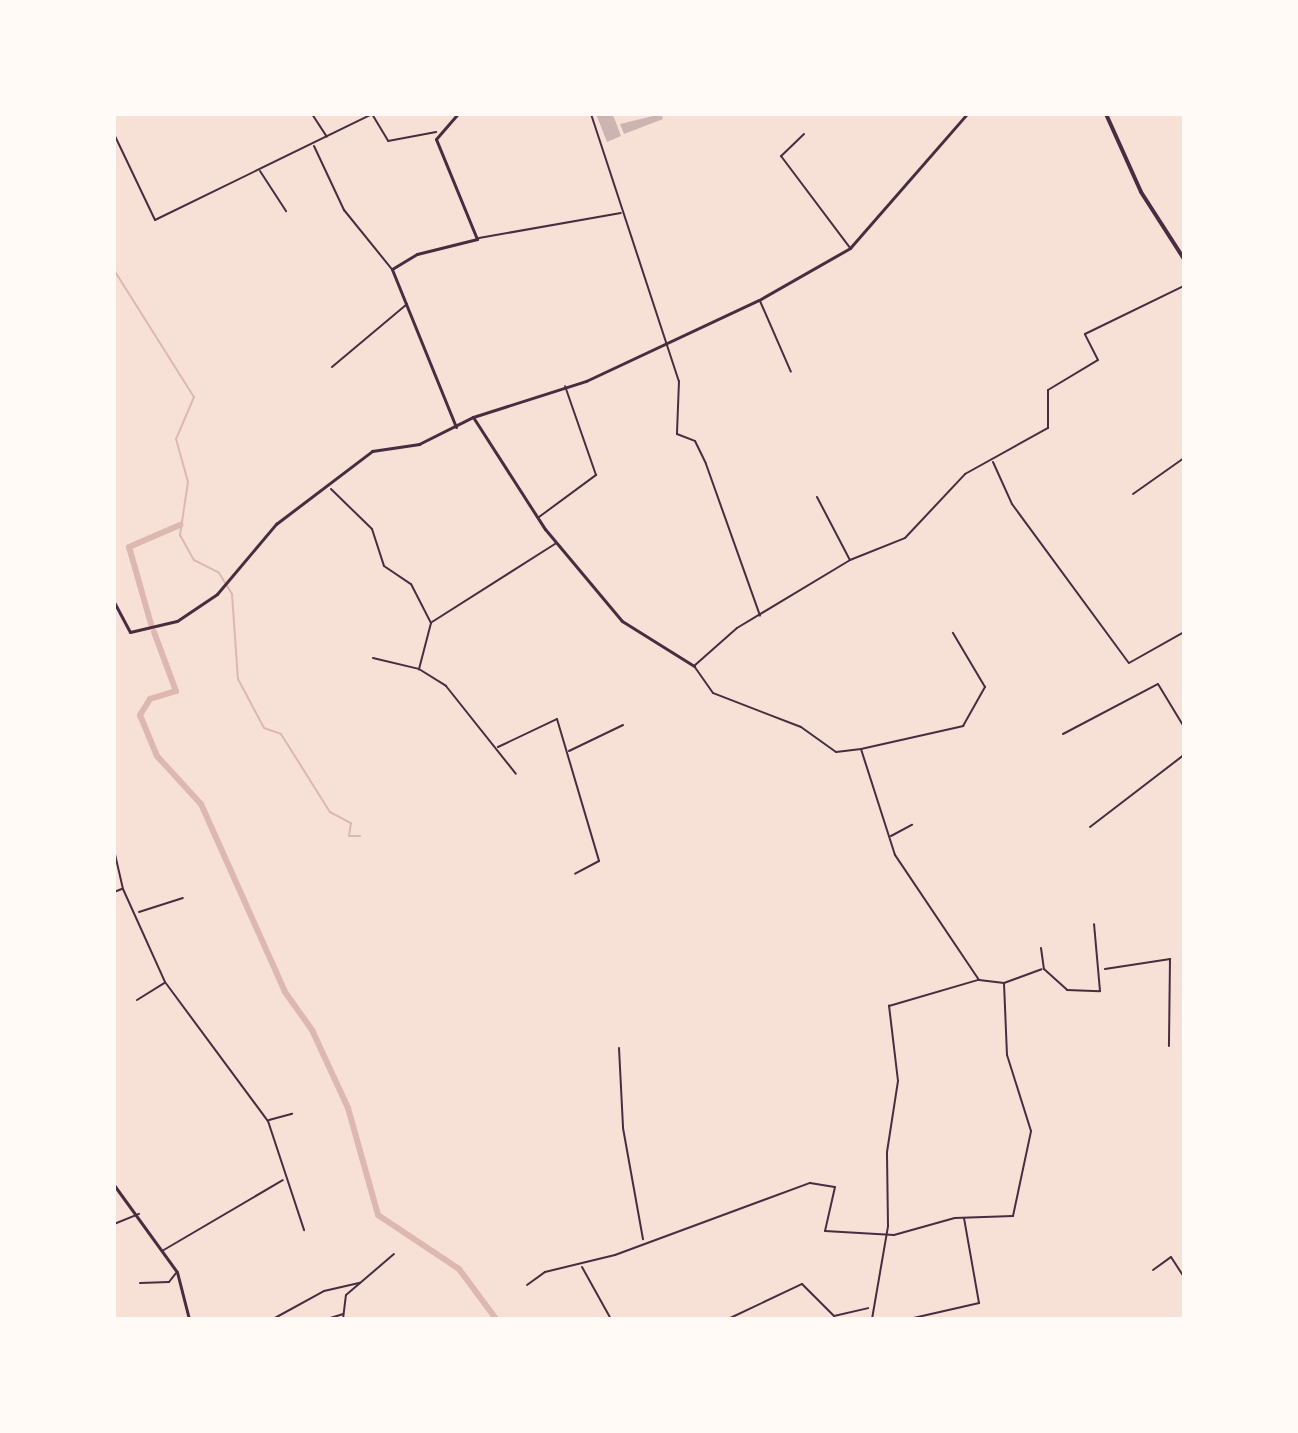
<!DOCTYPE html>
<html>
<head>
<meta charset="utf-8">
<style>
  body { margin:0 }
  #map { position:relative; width:1298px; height:1433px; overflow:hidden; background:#f7e1d7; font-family:Mulish,sans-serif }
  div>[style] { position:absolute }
  .stream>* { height:2px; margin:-1px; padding:0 1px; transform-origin:1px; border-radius:1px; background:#dcb8b0 }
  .canal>* { height:6px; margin:-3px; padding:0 3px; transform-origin:3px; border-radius:3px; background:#dcb8b0 }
  .building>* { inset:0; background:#ccb4b1 }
  .minor>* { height:2px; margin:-1px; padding:0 1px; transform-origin:1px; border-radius:1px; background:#4a2c40 }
  .tertiary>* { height:3px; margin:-1.5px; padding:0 1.5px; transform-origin:1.5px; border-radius:1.5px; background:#4a2c40 }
  .secondary>* { height:3px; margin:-1.5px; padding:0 1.5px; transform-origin:1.5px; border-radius:1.5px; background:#4a2c40 }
  .primary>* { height:4px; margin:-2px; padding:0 2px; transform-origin:2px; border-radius:2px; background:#4a2c40 }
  span { translate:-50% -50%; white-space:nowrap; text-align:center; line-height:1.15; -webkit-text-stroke:6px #fffaf5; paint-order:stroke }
  .frame { position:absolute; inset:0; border:116px solid #fffaf5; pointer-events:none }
</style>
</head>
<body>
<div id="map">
  <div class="stream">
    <div style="left:114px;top:270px;width:150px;rotate:57.8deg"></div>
    <div style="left:194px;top:397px;width:46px;rotate:113.2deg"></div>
    <div style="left:176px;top:439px;width:45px;rotate:74.4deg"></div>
    <div style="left:188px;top:482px;width:54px;rotate:98.6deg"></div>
    <div style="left:180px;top:535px;width:29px;rotate:61deg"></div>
    <div style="left:194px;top:560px;width:28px;rotate:27deg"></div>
    <div style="left:219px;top:573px;width:25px;rotate:58deg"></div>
    <div style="left:232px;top:594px;width:85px;rotate:86deg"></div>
    <div style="left:238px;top:679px;width:55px;rotate:62deg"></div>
    <div style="left:264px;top:728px;width:18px;rotate:19deg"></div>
    <div style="left:281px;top:734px;width:92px;rotate:57.9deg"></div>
    <div style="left:330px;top:812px;width:24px;rotate:28deg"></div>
    <div style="left:351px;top:823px;width:13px;rotate:99deg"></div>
    <div style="left:349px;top:836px;width:11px"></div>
  </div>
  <div class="canal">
    <div style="left:151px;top:624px;width:80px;rotate:-105.9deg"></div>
    <div style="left:129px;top:547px;width:56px;rotate:-23.3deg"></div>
    <div style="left:154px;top:632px;width:63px;rotate:69.6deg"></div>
    <div style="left:176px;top:691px;width:27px;rotate:163deg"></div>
    <div style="left:150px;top:699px;width:19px;rotate:122deg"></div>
    <div style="left:140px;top:715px;width:44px;rotate:67.5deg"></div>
    <div style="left:157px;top:756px;width:65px;rotate:47.5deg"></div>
    <div style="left:201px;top:804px;width:206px;rotate:65.9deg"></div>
    <div style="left:285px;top:992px;width:47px;rotate:54.6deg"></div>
    <div style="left:312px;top:1030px;width:86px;rotate:65.2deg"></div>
    <div style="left:348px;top:1108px;width:111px;rotate:74.3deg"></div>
    <div style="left:378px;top:1215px;width:97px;rotate:33.7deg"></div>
    <div style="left:459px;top:1269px;width:62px;rotate:53.5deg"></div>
  </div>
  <div class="building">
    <div style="clip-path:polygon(596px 114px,613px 115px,621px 136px,607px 142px)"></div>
    <div style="clip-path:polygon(661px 114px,663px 119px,624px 134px,620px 124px)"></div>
  </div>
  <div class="minor">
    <div style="left:312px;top:114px;width:27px;rotate:57deg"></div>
    <div style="left:591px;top:114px;width:281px;rotate:71.8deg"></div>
    <div style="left:679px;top:381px;width:53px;rotate:92.2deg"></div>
    <div style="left:677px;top:434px;width:19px;rotate:21deg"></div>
    <div style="left:695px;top:441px;width:25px;rotate:64deg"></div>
    <div style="left:706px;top:464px;width:161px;rotate:70.4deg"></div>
    <div style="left:114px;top:134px;width:95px;rotate:64.5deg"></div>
    <div style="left:155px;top:220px;width:242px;rotate:-26deg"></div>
    <div style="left:372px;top:114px;width:31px;rotate:59deg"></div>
    <div style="left:388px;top:141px;width:49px;rotate:-10.6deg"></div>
    <div style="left:804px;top:134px;width:32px;rotate:136deg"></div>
    <div style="left:781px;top:156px;width:115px;rotate:53.1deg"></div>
    <div style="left:314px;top:146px;width:71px;rotate:64.9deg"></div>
    <div style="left:344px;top:210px;width:75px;rotate:51deg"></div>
    <div style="left:260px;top:171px;width:48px;rotate:57deg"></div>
    <div style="left:479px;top:238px;width:144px;rotate:-10deg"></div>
    <div style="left:760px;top:301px;width:77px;rotate:66.4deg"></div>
    <div style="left:332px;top:367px;width:98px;rotate:-40deg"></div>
    <div style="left:993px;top:462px;width:46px;rotate:65.7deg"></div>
    <div style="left:1012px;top:504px;width:197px;rotate:53.7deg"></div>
    <div style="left:1129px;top:663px;width:63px;rotate:-29.4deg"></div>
    <div style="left:331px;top:489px;width:57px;rotate:44.3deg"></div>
    <div style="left:372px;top:529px;width:39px;rotate:72deg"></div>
    <div style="left:384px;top:566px;width:32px;rotate:34deg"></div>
    <div style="left:411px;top:584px;width:44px;rotate:62.9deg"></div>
    <div style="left:431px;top:623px;width:48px;rotate:104.6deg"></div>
    <div style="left:1133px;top:494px;width:62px;rotate:-35.2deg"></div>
    <div style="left:817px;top:497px;width:71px;rotate:62.4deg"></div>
    <div style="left:539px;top:517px;width:71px;rotate:-36.4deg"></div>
    <div style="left:596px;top:475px;width:94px;rotate:-109.2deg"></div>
    <div style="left:432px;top:622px;width:146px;rotate:-32.4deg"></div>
    <div style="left:373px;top:658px;width:47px;rotate:13.4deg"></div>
    <div style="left:419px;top:669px;width:32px;rotate:32deg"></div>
    <div style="left:446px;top:686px;width:112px;rotate:51.5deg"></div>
    <div style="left:1063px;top:734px;width:107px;rotate:-27.8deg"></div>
    <div style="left:1158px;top:684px;width:50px;rotate:58.8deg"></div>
    <div style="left:498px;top:747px;width:65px;rotate:-25.4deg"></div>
    <div style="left:557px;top:719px;width:148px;rotate:73.5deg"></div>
    <div style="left:599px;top:861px;width:27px;rotate:152deg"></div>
    <div style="left:861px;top:749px;width:105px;rotate:-12.7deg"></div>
    <div style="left:963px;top:726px;width:45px;rotate:-60.6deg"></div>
    <div style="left:985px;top:687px;width:63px;rotate:-120.7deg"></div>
    <div style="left:569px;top:751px;width:60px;rotate:-25.7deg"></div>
    <div style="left:1090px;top:827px;width:118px;rotate:-37.5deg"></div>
    <div style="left:891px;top:836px;width:24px;rotate:-28deg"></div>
    <div style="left:114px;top:850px;width:40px;rotate:77deg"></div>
    <div style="left:123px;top:889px;width:102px;rotate:65.7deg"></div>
    <div style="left:165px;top:982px;width:173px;rotate:53.5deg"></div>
    <div style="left:268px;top:1121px;width:115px;rotate:71.7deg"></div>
    <div style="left:114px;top:892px;width:9px;rotate:-21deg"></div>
    <div style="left:139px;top:912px;width:46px;rotate:-17.7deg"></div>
    <div style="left:1041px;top:948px;width:21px;rotate:82deg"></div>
    <div style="left:1044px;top:969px;width:31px;rotate:42deg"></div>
    <div style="left:1067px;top:990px;width:33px;rotate:2deg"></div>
    <div style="left:1100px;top:991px;width:67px;rotate:-95.1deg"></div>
    <div style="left:1105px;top:969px;width:66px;rotate:-8.7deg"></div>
    <div style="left:1170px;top:959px;width:87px;rotate:90.7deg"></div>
    <div style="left:1004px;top:983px;width:40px;rotate:-20.2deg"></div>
    <div style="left:137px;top:1000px;width:32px;rotate:-32deg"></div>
    <div style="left:619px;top:1048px;width:80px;rotate:87.1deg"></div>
    <div style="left:623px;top:1128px;width:113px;rotate:79.8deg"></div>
    <div style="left:269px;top:1120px;width:24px;rotate:-15deg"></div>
    <div style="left:114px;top:1224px;width:27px;rotate:-22deg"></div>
    <div style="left:162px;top:1251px;width:140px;rotate:-30.4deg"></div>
    <div style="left:582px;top:1267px;width:60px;rotate:60.9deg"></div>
    <div style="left:1153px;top:1270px;width:22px;rotate:-36deg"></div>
    <div style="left:1171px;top:1257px;width:24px;rotate:57deg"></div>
    <div style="left:140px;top:1283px;width:29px;rotate:-2deg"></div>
    <div style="left:169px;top:1282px;width:11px;rotate:-52deg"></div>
    <div style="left:527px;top:1285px;width:22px;rotate:-36deg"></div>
    <div style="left:545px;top:1272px;width:72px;rotate:-13.7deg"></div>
    <div style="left:615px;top:1255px;width:208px;rotate:-20.3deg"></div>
    <div style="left:810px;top:1183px;width:25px;rotate:9deg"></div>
    <div style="left:835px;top:1187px;width:45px;rotate:102.8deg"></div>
    <div style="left:825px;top:1231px;width:69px;rotate:3.3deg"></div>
    <div style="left:894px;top:1235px;width:63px;rotate:-15.6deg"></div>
    <div style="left:955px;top:1218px;width:58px;rotate:-2deg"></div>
    <div style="left:1013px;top:1216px;width:87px;rotate:-78deg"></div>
    <div style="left:1031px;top:1131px;width:80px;rotate:-107.5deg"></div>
    <div style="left:1007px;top:1055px;width:72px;rotate:-92.4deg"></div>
    <div style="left:1004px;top:983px;width:25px;rotate:-173deg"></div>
    <div style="left:979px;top:980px;width:151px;rotate:-123.9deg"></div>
    <div style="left:895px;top:855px;width:111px;rotate:-107.8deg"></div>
    <div style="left:861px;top:749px;width:25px;rotate:173deg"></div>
    <div style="left:836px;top:752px;width:43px;rotate:-144.5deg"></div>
    <div style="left:801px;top:727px;width:94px;rotate:-158.9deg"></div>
    <div style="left:713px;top:693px;width:33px;rotate:-125deg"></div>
    <div style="left:694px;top:666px;width:57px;rotate:-41.5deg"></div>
    <div style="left:737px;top:628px;width:132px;rotate:-31deg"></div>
    <div style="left:850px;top:560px;width:59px;rotate:-21.8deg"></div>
    <div style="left:905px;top:538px;width:88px;rotate:-46.8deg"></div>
    <div style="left:965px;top:474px;width:95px;rotate:-29deg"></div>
    <div style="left:1048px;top:428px;width:38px;rotate:-90deg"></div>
    <div style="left:1048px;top:390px;width:58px;rotate:-31deg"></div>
    <div style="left:1098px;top:360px;width:29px;rotate:-117deg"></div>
    <div style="left:1085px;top:334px;width:110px;rotate:-25.9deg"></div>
    <div style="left:273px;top:1319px;width:58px;rotate:-28.8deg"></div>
    <div style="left:324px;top:1291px;width:37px;rotate:-13deg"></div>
    <div style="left:327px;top:1319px;width:17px;rotate:-17deg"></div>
    <div style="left:343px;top:1319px;width:24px;rotate:-83deg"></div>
    <div style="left:346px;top:1295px;width:63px;rotate:-40.5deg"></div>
    <div style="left:728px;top:1319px;width:82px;rotate:-25.3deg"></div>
    <div style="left:802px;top:1284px;width:45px;rotate:45deg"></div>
    <div style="left:834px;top:1316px;width:35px;rotate:-13deg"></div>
    <div style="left:872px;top:1319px;width:94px;rotate:-80.2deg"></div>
    <div style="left:888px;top:1226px;width:74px;rotate:-90.8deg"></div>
    <div style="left:887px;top:1152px;width:72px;rotate:-81.2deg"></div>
    <div style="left:898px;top:1081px;width:76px;rotate:-96.8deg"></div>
    <div style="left:889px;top:1006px;width:93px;rotate:-16.3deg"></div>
    <div style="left:909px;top:1319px;width:72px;rotate:-12.9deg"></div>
    <div style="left:979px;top:1303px;width:86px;rotate:-100deg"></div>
  </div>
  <div class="tertiary">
    <div style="left:473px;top:417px;width:133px;rotate:57.3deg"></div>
    <div style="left:545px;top:529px;width:120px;rotate:50.1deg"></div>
    <div style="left:622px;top:621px;width:85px;rotate:32deg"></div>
    <div style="left:456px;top:427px;width:170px;rotate:-112.1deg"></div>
    <div style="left:392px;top:269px;width:29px;rotate:-31deg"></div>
    <div style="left:417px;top:254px;width:62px;rotate:-14deg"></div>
    <div style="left:477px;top:239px;width:108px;rotate:-112.3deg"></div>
    <div style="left:436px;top:139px;width:33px;rotate:-49deg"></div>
    <div style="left:114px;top:1185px;width:107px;rotate:54.1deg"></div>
    <div style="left:177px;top:1272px;width:49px;rotate:75.7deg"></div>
  </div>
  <div class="secondary">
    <div style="left:114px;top:602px;width:34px;rotate:62deg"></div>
    <div style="left:130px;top:632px;width:48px;rotate:-13.2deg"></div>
    <div style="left:177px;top:621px;width:48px;rotate:-34deg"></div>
    <div style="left:217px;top:594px;width:92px;rotate:-49.9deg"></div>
    <div style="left:276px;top:524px;width:121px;rotate:-37.2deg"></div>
    <div style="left:372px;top:451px;width:48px;rotate:-8.5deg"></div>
    <div style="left:419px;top:444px;width:60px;rotate:-26.6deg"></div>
    <div style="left:473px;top:417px;width:119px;rotate:-17.7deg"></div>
    <div style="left:586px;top:381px;width:191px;rotate:-25.1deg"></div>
    <div style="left:759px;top:300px;width:105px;rotate:-29.7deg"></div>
    <div style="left:850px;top:248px;width:178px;rotate:-48.9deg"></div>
  </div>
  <div class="primary">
    <div style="left:1106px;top:114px;width:85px;rotate:65.8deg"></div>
    <div style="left:1141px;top:192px;width:80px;rotate:57.3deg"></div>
  </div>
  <div class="frame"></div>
</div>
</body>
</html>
